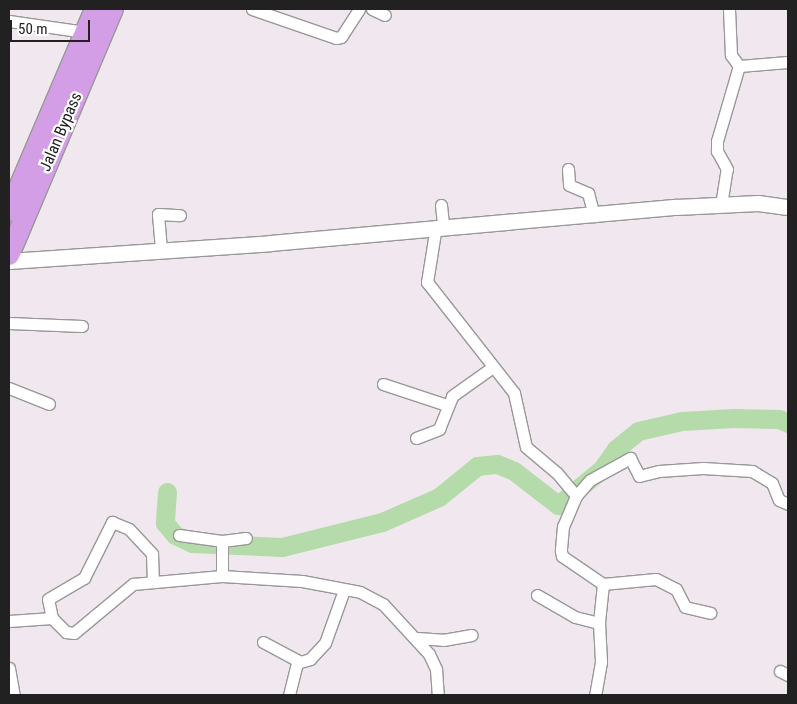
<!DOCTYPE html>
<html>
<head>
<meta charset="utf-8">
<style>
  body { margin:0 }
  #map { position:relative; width:797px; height:704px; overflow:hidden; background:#f0e8ee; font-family:"Roboto Condensed",sans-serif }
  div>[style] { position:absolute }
  .river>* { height:19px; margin:-9.5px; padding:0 9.5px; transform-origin:9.5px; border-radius:9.5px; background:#b5dbab }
  .roads { filter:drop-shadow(1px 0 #989898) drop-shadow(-1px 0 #989898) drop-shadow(0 1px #989898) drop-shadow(0 -1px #989898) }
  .minor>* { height:11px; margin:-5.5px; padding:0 5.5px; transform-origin:5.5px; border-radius:5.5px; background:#fff }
  .tertiary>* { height:15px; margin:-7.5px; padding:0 7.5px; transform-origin:7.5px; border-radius:7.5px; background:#fff }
  .trunk>* { height:20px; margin:-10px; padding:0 10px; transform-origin:10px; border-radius:10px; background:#d49ee7 }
  span { translate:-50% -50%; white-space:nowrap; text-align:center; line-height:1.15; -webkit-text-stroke:4.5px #fff; paint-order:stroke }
  .street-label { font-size:16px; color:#212121 }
  .frame { position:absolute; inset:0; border:10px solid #212121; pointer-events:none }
  .scale { position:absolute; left:10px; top:20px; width:80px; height:22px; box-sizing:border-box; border:2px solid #212121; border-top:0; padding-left:6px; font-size:15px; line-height:18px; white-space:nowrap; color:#212121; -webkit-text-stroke:4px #fff; paint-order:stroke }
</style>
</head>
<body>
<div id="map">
  <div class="river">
    <div style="left:167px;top:492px;width:31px;rotate:94deg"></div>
    <div style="left:165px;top:523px;width:16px;rotate:50deg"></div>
    <div style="left:175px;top:535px;width:19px;rotate:25deg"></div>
    <div style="left:192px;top:543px;width:90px;rotate:2.5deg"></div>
    <div style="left:282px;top:547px;width:103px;rotate:-14deg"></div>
    <div style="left:382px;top:522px;width:62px;rotate:-23.7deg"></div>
    <div style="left:439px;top:497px;width:49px;rotate:-39.2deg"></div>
    <div style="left:477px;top:466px;width:20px;rotate:-6deg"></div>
    <div style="left:497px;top:464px;width:18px;rotate:22deg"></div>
    <div style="left:514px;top:471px;width:56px;rotate:37.7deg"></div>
    <div style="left:558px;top:505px;width:57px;rotate:-39.3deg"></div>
    <div style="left:602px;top:469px;width:24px;rotate:-55deg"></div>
    <div style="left:616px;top:449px;width:28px;rotate:-39deg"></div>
    <div style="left:638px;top:431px;width:45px;rotate:-12.8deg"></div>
    <div style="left:682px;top:421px;width:52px;rotate:-3.3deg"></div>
    <div style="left:734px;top:418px;width:45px;rotate:1.3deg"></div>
    <div style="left:779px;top:419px;width:10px;rotate:24deg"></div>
  </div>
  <div class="roads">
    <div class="minor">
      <div style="left:252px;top:9px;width:89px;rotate:19deg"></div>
      <div style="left:336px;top:38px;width:5px;rotate:-11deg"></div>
      <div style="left:341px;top:37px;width:33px;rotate:-57deg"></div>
      <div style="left:372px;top:9px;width:14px;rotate:25deg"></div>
      <div style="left:9px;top:21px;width:77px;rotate:8.2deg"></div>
      <div style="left:739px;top:66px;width:49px;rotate:-4.7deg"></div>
      <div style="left:568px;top:169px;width:16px;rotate:86deg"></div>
      <div style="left:569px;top:185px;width:21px;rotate:23deg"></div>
      <div style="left:588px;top:193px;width:24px;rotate:75deg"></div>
      <div style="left:441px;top:205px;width:20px;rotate:84deg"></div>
      <div style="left:721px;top:205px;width:36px;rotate:-81deg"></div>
      <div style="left:727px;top:169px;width:21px;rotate:-119deg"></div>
      <div style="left:717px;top:151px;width:10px;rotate:-90deg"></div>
      <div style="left:717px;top:141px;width:78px;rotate:-73.7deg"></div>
      <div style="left:739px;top:66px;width:14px;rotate:-126deg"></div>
      <div style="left:731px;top:55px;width:46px;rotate:-92.5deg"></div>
      <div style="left:436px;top:226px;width:57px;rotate:99.1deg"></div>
      <div style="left:427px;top:282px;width:141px;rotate:51.9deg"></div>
      <div style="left:514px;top:393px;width:55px;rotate:77.5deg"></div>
      <div style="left:526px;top:447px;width:40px;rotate:40deg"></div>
      <div style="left:557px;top:473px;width:30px;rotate:50deg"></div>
      <div style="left:576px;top:496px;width:33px;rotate:113deg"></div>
      <div style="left:563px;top:526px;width:25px;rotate:95deg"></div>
      <div style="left:561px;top:551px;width:5px;rotate:79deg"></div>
      <div style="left:562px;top:556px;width:50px;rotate:34.3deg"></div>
      <div style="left:603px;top:584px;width:39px;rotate:96deg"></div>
      <div style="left:599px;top:623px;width:39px;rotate:87deg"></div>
      <div style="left:601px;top:662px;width:34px;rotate:100deg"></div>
      <div style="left:161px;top:249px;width:35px;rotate:-95deg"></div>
      <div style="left:158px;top:214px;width:22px;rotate:3deg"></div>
      <div style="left:9px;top:323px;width:73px;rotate:2.4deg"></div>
      <div style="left:383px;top:384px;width:67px;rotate:18.2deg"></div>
      <div style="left:9px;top:388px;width:43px;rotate:21.8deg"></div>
      <div style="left:416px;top:438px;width:25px;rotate:-21deg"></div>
      <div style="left:439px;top:429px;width:35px;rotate:-68deg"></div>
      <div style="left:452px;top:396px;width:50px;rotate:-35.3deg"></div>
      <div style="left:576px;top:496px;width:21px;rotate:-49deg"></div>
      <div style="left:590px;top:480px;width:46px;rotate:-28.8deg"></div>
      <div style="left:630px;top:458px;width:20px;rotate:63deg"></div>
      <div style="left:639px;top:476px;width:21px;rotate:-14deg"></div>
      <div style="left:659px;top:471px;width:44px;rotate:-3.9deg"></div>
      <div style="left:703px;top:468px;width:49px;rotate:3.5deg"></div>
      <div style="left:752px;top:471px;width:23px;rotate:31deg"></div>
      <div style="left:772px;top:483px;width:18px;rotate:68deg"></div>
      <div style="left:779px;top:500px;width:10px;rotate:24deg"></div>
      <div style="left:179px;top:535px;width:43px;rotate:7.9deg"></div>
      <div style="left:222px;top:541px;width:24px;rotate:-7deg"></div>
      <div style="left:222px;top:576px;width:35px;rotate:-90deg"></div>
      <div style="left:603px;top:584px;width:53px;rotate:-5.4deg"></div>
      <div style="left:656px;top:579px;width:22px;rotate:27deg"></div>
      <div style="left:676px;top:589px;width:20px;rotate:63deg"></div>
      <div style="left:685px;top:607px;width:26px;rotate:13deg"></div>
      <div style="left:537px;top:595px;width:44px;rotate:30.1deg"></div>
      <div style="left:575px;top:617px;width:25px;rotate:14deg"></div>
      <div style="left:52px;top:618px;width:19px;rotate:-102deg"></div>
      <div style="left:48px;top:599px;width:42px;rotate:-30.3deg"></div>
      <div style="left:84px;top:578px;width:63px;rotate:-63.4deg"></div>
      <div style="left:112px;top:522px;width:18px;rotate:22deg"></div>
      <div style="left:129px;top:529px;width:34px;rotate:47deg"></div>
      <div style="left:152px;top:554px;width:28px;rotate:88deg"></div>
      <div style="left:9px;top:621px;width:43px;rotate:-4deg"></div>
      <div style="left:52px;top:618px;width:20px;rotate:45deg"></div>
      <div style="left:66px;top:632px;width:8px;rotate:7deg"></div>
      <div style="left:74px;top:633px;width:77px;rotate:-39.7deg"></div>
      <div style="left:133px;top:584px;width:89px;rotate:-5.1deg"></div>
      <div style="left:222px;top:576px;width:80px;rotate:3.6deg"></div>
      <div style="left:302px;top:581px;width:59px;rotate:10.7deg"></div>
      <div style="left:360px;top:592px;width:26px;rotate:28deg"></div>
      <div style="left:383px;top:604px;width:68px;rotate:47.4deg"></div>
      <div style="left:429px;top:654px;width:17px;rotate:65deg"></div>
      <div style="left:436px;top:669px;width:26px;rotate:86deg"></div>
      <div style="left:417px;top:638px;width:26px;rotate:4deg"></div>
      <div style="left:443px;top:640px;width:29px;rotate:-10deg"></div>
      <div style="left:263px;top:642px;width:40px;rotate:28deg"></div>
      <div style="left:9px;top:668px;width:27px;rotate:80deg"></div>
      <div style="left:780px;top:671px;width:9px;rotate:27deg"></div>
      <div style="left:289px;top:695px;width:33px;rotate:-76deg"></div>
      <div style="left:297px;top:663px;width:14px;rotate:-17deg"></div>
      <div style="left:310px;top:659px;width:22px;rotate:-47deg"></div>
      <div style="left:325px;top:643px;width:56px;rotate:-70.3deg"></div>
    </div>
    <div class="tertiary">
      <div style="left:9px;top:261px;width:262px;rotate:-3.9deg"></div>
      <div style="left:270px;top:243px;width:408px;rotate:-5.1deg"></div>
      <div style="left:676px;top:207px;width:82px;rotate:-2.8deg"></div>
      <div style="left:758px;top:203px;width:30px;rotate:8deg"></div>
    </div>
    <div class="trunk">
      <div style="left:9px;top:211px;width:220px;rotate:-66.9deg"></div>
      <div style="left:9px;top:255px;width:267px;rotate:-67.1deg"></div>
    </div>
  </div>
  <div class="street-label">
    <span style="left:61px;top:132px;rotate:-67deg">Jalan Bypass</span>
  </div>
  <div class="frame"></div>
  <div class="scale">50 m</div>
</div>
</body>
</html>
